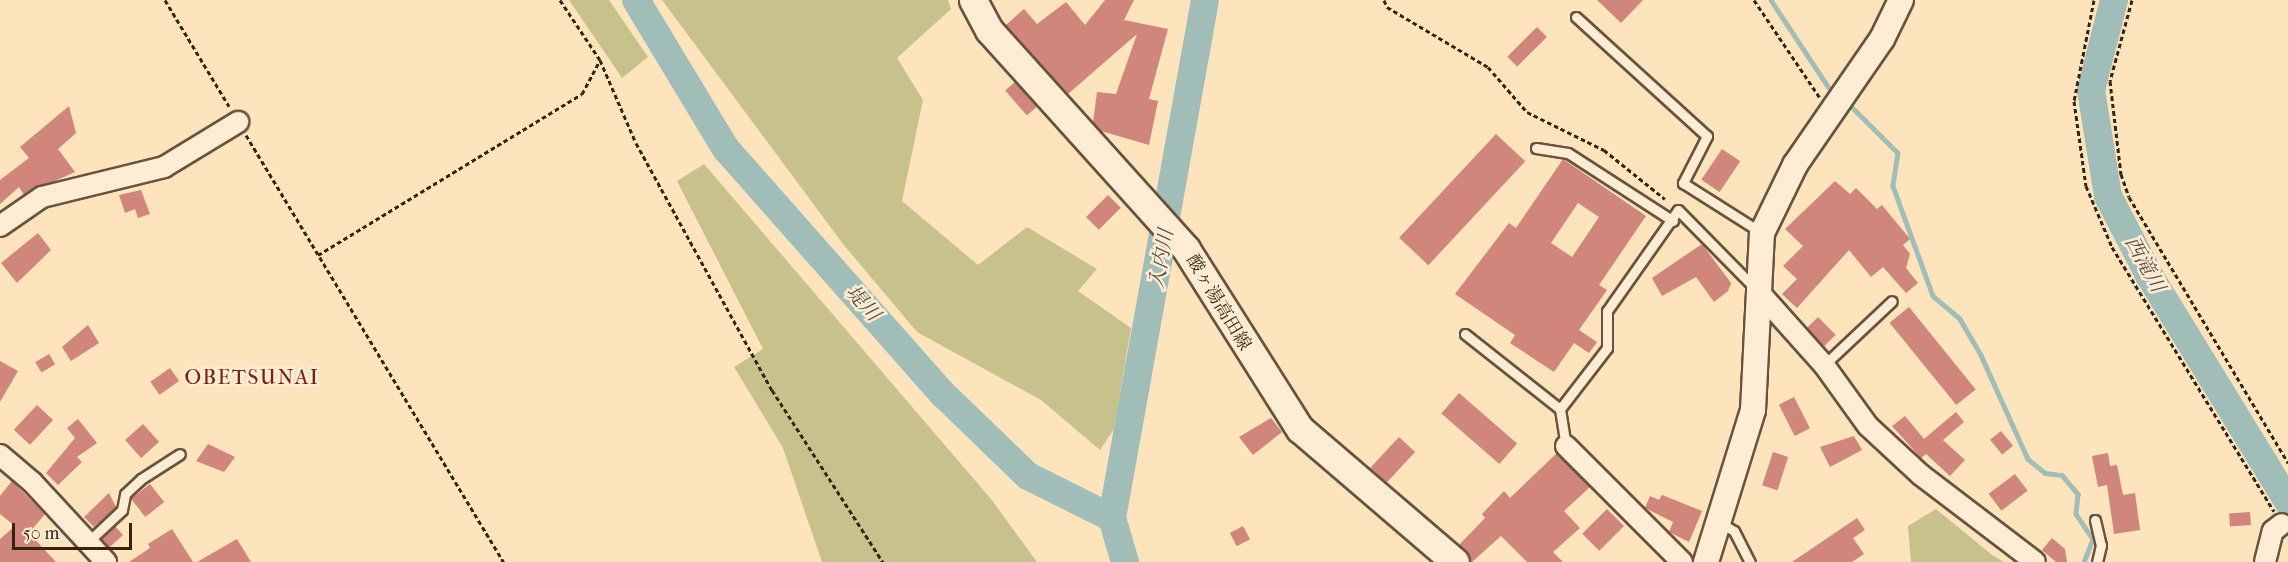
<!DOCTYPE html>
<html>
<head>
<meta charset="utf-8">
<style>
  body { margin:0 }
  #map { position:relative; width:2288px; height:562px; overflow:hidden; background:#fde4bd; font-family:"IM FELL French Canon","Noto Serif JP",serif }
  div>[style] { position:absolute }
  .green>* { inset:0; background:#c7c28c }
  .stream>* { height:4.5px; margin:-2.25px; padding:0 2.25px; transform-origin:2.25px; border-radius:2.25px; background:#a1bdb8 }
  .river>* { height:28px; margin:-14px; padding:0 14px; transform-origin:14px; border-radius:14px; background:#a1bdb8 }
  .building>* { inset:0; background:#d0867b; transform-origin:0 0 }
  .path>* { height:3px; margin-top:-1.5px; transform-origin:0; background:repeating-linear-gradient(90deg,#3a2213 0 4.5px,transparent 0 7.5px) }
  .roads { filter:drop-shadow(2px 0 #6b523e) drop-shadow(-2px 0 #6b523e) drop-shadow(0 2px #6b523e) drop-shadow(0 -2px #6b523e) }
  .service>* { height:9px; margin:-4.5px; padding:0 4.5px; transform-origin:4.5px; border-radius:4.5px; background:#feedd4 }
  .minor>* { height:20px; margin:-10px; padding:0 10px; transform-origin:10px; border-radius:10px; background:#feedd4 }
  .tertiary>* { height:24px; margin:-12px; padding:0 12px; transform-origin:12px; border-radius:12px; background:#feedd4 }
  .secondary>* { height:27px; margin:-13.5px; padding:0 13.5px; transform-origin:13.5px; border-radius:13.5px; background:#feedd4 }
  span { translate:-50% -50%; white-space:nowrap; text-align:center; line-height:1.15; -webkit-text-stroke:5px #feedd4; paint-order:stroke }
  .street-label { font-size:18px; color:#3a2213 }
  .water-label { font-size:20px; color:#595045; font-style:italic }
  .quarter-label { font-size:21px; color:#7a1f14; letter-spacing:1.5px }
  .scale { position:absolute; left:12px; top:523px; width:120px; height:27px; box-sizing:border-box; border:3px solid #3a2213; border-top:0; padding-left:8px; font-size:18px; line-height:21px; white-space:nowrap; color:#3a2213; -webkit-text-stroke:4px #feedd4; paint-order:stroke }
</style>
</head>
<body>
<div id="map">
  <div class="green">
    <div style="clip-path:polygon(569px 0,609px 0,648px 57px,622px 78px)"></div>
    <div style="clip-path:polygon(662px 0,948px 0,951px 9px,897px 58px,923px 100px,902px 201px,978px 265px,1027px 227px,1097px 269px,1078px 291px,1131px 328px,1114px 429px,1100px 450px,1041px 400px,917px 332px,843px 244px)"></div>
    <div style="clip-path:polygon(704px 164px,991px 499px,1037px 562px,822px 562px,783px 448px,734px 367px,763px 349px,677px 181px)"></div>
    <div style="clip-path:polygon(1936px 509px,1992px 555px,2004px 562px,1911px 562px,1908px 526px)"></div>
  </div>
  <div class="stream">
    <div style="left:1771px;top:0;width:105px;rotate:56.6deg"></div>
    <div style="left:1851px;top:106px;width:66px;rotate:45deg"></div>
    <div style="left:1898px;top:153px;width:33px;rotate:99deg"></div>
    <div style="left:1893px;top:186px;width:117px;rotate:70deg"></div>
    <div style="left:1933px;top:296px;width:35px;rotate:40deg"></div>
    <div style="left:1960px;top:319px;width:42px;rotate:59.7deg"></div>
    <div style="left:1981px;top:355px;width:114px;rotate:65.7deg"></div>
    <div style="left:2028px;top:459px;width:22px;rotate:39deg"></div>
    <div style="left:2045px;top:473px;width:17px;rotate:7deg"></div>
    <div style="left:2062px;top:475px;width:25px;rotate:50deg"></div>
    <div style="left:2078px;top:494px;width:20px;rotate:96deg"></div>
    <div style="left:2076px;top:514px;width:30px;rotate:56deg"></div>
    <div style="left:2093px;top:539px;width:25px;rotate:111deg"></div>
  </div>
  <div class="river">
    <div style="left:636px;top:0;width:174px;rotate:58.9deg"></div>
    <div style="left:726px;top:149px;width:329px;rotate:48.5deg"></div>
    <div style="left:944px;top:395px;width:117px;rotate:44deg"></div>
    <div style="left:1028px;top:476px;width:94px;rotate:26.6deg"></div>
    <div style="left:1112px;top:518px;width:46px;rotate:73.5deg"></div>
    <div style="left:2114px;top:0;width:93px;rotate:104.3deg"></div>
    <div style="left:2091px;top:90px;width:107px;rotate:80.9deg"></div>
    <div style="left:2108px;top:196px;width:89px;rotate:62.6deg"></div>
    <div style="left:2149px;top:275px;width:266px;rotate:58.5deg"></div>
    <div style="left:1112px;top:518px;width:526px;rotate:-79.82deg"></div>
  </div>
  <div class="building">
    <div style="clip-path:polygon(1105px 0,1134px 0,1124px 20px,1168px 29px,1149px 99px,1158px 101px,1149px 145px,1101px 131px,1093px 122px,1097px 92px,1116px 94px,1137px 34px,1068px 94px,1006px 25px,1024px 9px,1037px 24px,1066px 2px,1085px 25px)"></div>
    <div style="clip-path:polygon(1597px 0,1643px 0,1621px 23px)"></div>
    <div style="left:1537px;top:27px;width:14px;height:42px;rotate:45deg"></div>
    <div style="left:1015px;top:82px;width:33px;height:13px;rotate:49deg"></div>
    <div style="clip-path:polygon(69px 106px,76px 133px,58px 149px,75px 172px,24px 195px,19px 187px,0 204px,0 180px,29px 158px,20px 147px)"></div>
    <div style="left:1496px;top:134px;width:40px;height:142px;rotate:43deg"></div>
    <div style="left:1722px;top:149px;width:22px;height:37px;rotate:34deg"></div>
    <div style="clip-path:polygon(evenodd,1563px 159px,1646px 216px,1599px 285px,1607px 290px,1579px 330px,1597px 342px,1589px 353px,1574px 343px,1554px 372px,1510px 343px,1515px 335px,1455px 294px,1509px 223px,1516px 228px,1563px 159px,1578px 203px,1599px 217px,1572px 257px,1551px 243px,1578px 203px)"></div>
    <div style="clip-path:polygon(1835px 181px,1850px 194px,1856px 188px,1877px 209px,1882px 205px,1910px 239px,1903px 245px,1910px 254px,1906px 268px,1918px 283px,1906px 293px,1883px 267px,1871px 277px,1849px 250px,1797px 308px,1782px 294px,1797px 279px,1783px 266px,1803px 246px,1785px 229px)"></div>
    <div style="clip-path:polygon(141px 190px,150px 214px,138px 218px,135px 209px,125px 213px,119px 195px)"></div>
    <div style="left:1108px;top:195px;width:18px;height:31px;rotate:45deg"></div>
    <div style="clip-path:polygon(38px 233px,51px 250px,17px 283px,1px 263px)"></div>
    <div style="clip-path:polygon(1702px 244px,1731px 283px,1728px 291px,1714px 302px,1696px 277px,1662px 296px,1652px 278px)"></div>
    <div style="left:1909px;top:307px;width:106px;height:25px;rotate:51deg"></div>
    <div style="left:1818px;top:317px;width:25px;height:16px;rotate:45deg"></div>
    <div style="clip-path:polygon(88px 325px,99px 343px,71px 361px,62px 347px)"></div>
    <div style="left:49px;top:354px;width:12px;height:16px;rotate:59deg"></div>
    <div style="clip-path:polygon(0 361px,18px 371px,0 402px)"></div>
    <div style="left:170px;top:368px;width:16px;height:24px;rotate:55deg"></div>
    <div style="left:1459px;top:393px;width:77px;height:27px;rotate:41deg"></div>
    <div style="left:1794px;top:397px;width:35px;height:17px;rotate:63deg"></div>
    <div style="left:37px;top:405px;width:22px;height:34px;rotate:43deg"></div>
    <div style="clip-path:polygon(1956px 412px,1964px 422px,1943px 440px,1965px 460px,1950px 476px,1926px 454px,1921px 458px,1892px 426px,1905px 416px,1924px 439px)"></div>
    <div style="clip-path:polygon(1271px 418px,1282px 432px,1253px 455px,1239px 437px)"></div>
    <div style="clip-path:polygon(78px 419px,97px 443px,77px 457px,82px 462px,58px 485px,46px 473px,75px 438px,67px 428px)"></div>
    <div style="left:143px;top:424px;width:24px;height:24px;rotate:48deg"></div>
    <div style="left:2001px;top:431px;width:19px;height:14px;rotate:51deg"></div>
    <div style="clip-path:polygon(1854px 436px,1862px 450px,1830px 467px,1820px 447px)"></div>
    <div style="left:1399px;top:437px;width:22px;height:42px;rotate:43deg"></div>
    <div style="clip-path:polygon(208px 444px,235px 457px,224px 472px,196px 461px)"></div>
    <div style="left:1773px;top:452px;width:16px;height:35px;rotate:18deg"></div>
    <div style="clip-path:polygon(1557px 453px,1590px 487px,1564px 511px,1580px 528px,1553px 552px,1563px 562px,1527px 562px,1501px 536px,1472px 562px,1459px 545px,1485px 518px,1482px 514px,1504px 491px,1510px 498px)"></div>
    <div style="clip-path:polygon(2108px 453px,2110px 466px,2117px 465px,2123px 495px,2135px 493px,2140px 530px,2114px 534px,2107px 485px,2098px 487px,2092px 456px)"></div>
    <div style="left:2015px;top:474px;width:21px;height:33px;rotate:53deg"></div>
    <div style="clip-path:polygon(12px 481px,45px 514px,29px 533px,56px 562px,0 562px,0 539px,15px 526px,0 514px,0 496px)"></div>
    <div style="left:150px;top:484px;width:23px;height:24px;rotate:52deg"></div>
    <div style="clip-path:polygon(109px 493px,116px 507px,94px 527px,84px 517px)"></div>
    <div style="clip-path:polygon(1662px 495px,1702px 511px,1689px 542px,1669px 532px,1673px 522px,1645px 508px,1650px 496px,1659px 500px)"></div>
    <div style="left:1607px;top:509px;width:24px;height:35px;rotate:45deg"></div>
    <div style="left:2250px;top:512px;width:13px;height:21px;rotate:86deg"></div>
    <div style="clip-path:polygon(1857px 518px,1865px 530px,1853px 538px,1864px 554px,1852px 562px,1792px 562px)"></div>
    <div style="left:115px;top:526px;width:12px;height:19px;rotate:48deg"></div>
    <div style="left:1243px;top:526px;width:15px;height:15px;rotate:62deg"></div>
    <div style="clip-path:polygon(172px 529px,193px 562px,129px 562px,150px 548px,148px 544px)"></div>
    <div style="clip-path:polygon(2052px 538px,2065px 549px,2067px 562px,2056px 562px,2042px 550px)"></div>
    <div style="clip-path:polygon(237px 539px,251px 562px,197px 562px)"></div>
  </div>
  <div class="path">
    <div style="left:165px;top:0;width:124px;rotate:58.9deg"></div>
    <div style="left:560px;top:0;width:72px;rotate:56.3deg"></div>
    <div style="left:600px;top:60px;width:90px;rotate:66.6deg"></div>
    <div style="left:636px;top:143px;width:282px;rotate:61.2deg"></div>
    <div style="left:772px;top:390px;width:205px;rotate:57.2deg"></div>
    <div style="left:1384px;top:0;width:8px;rotate:67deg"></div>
    <div style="left:1387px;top:7px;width:117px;rotate:30.7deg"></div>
    <div style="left:1488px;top:67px;width:60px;rotate:49.1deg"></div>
    <div style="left:1527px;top:112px;width:86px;rotate:26.3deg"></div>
    <div style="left:1604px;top:150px;width:78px;rotate:38.8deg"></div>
    <div style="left:1754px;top:0;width:118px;rotate:56deg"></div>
    <div style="left:2094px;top:0;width:103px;rotate:101.2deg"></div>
    <div style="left:2074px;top:101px;width:86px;rotate:82deg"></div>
    <div style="left:2086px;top:186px;width:66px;rotate:66.9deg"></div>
    <div style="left:2112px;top:247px;width:310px;rotate:58.5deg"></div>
    <div style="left:2132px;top:0;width:84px;rotate:105.2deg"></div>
    <div style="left:2110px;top:81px;width:94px;rotate:83.3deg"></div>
    <div style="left:2121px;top:174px;width:24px;rotate:71deg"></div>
    <div style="left:2129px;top:197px;width:310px;rotate:59.1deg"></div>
    <div style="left:246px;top:135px;width:499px;rotate:58.9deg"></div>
    <div style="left:318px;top:255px;width:309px;rotate:-31.4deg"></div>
    <div style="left:582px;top:94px;width:38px;rotate:-62deg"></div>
  </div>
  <div class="roads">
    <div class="service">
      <div style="left:1576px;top:17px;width:177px;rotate:42.3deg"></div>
      <div style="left:1707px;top:136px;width:53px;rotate:117.1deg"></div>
      <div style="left:1683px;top:183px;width:93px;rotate:32.3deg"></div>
      <div style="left:1536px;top:148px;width:32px;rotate:9deg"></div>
      <div style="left:1568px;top:153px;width:125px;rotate:32.9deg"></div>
      <div style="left:1465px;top:334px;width:121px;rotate:38.3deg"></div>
      <div style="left:1560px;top:409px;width:77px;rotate:-52.4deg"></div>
      <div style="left:1607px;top:348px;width:37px;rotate:-90deg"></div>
      <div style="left:1607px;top:311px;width:123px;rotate:-54.9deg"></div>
      <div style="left:1678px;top:210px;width:110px;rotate:45.4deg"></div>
      <div style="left:1824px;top:365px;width:93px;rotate:-43.3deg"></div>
      <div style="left:1560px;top:409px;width:37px;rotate:81deg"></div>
      <div style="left:2095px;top:520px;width:26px;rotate:77deg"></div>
      <div style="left:2101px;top:545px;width:17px;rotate:103deg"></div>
      <div style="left:1719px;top:522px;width:17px;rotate:31deg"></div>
      <div style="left:1734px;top:531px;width:35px;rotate:63deg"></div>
      <div style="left:90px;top:540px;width:44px;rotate:-43.2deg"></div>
      <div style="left:122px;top:510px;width:16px;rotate:-79deg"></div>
      <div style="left:125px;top:494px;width:22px;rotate:-43deg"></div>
      <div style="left:141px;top:479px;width:46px;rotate:-32.7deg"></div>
    </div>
    <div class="minor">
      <div style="left:0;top:226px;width:51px;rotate:-34.6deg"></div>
      <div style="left:42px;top:197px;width:126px;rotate:-13.8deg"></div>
      <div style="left:164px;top:167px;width:87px;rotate:-31.3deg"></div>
      <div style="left:1757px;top:290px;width:101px;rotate:48.2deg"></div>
      <div style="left:1824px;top:365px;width:75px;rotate:54.2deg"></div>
      <div style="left:1868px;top:426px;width:72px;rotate:42.8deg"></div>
      <div style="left:1921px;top:475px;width:143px;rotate:37.3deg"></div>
      <div style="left:1566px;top:446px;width:164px;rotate:45deg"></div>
      <div style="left:0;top:455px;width:42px;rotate:40.2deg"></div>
      <div style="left:32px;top:482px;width:109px;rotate:47.2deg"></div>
      <div style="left:2265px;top:562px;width:32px;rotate:-76deg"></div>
      <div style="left:2273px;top:531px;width:11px;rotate:-38deg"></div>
    </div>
    <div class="tertiary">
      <div style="left:1706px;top:562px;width:159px;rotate:-72.8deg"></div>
      <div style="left:1753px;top:410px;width:177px;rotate:-87.1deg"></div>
      <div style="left:1762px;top:233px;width:76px;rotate:-64.1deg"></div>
      <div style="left:1795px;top:165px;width:153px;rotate:-55.4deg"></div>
      <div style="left:1882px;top:39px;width:43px;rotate:-64deg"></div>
    </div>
    <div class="secondary">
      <div style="left:973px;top:0;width:34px;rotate:62deg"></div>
      <div style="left:989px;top:30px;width:295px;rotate:48deg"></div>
      <div style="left:1186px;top:249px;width:213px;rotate:57.7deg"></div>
      <div style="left:1300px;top:429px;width:204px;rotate:40.6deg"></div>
    </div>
  </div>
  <div class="street-label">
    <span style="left:1218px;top:303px;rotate:59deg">酸ヶ湯高田線</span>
  </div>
  <div class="water-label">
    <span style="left:1161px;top:259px;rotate:-80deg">入内川</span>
    <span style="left:2145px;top:264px;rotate:61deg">西滝川</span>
    <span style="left:863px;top:303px;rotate:48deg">堤川</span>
  </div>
  <div class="quarter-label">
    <span style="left:252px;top:377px">OBETSUNAI</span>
  </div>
  <div class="scale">50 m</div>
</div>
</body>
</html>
